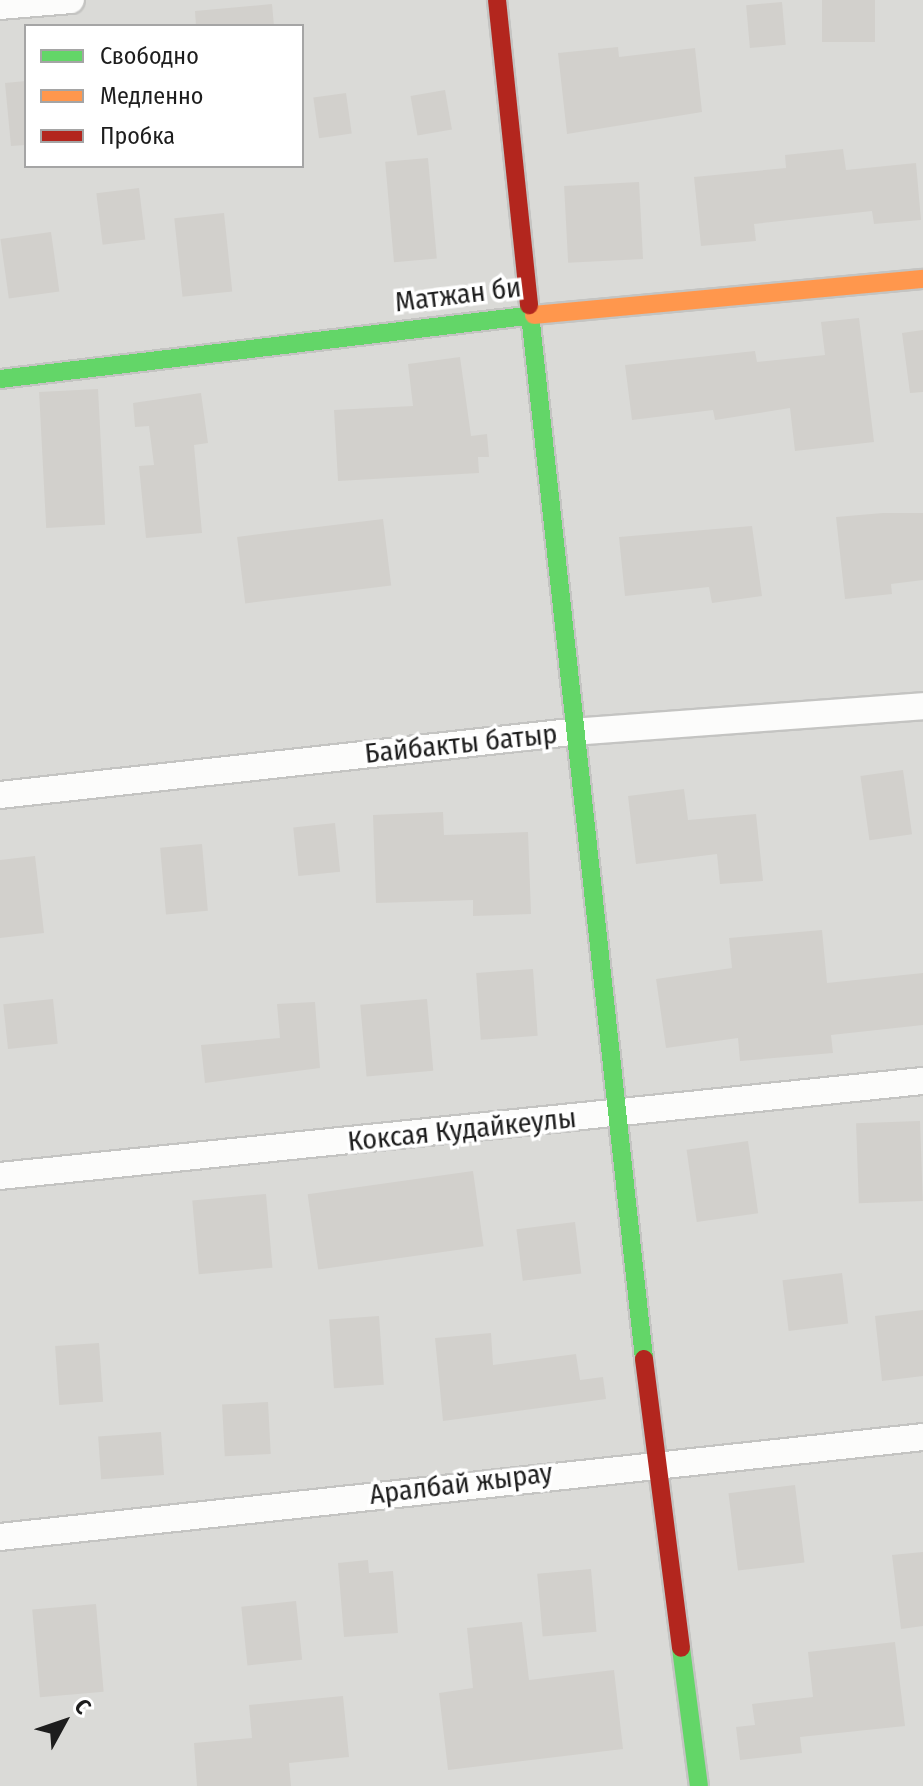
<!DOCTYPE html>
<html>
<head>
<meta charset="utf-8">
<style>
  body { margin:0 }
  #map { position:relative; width:923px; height:1786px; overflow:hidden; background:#ebebe6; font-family:"Fira Sans Condensed",sans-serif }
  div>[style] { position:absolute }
  .residential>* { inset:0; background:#dadad7 }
  .building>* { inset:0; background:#d2d0cc; transform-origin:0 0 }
  .roads { filter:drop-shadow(2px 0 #c4c4c2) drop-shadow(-2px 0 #c4c4c2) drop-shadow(0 2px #c4c4c2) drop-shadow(0 -2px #c4c4c2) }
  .street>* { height:26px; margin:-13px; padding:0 13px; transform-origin:13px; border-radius:13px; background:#fcfcfb }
  .fast>* { height:18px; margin:-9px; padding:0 9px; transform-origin:9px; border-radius:9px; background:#63d668 }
  .slow>* { height:18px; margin:-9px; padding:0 9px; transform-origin:9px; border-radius:9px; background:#ff974d }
  .jam>* { height:18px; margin:-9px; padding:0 9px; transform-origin:9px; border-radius:9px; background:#b3261e }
  span { translate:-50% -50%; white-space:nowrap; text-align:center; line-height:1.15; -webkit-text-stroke:7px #fff; paint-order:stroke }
  .street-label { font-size:28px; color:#1d1d1d }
  .legend { position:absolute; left:24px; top:24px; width:280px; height:144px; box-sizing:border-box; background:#fff; border:2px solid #a5a5a5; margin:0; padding:10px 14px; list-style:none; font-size:24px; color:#1d1d1d }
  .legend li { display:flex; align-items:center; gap:16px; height:40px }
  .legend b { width:40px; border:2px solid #a5a5a5 }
  .north { position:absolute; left:24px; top:1682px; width:80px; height:80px; -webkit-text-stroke:6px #fff; paint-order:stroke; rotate:50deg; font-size:22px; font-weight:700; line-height:32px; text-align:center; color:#1d1d1d }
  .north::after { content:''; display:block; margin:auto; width:28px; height:36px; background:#1d1d1d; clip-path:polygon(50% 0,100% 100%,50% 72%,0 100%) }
</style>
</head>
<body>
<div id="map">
  <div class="residential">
    <div style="clip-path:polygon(evenodd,0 0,923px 0,923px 1786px,0 1786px,0 0,26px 26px,302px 26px,302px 166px,26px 166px,26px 26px)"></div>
  </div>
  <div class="building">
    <div style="left:822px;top:0;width:53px;height:42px"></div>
    <div style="left:782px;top:2px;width:43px;height:36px;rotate:85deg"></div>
    <div style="clip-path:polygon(272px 4px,274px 26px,196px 26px,195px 11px)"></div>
    <div style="clip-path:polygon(618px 47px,619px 57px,695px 48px,702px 112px,567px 134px,558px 53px)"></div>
    <div style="clip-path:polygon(26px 81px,26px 145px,11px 146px,5px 83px)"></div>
    <div style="left:445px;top:90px;width:40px;height:35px;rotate:80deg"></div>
    <div style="left:346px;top:93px;width:41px;height:33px;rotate:82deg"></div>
    <div style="clip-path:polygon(843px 149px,846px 170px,916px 163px,921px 220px,874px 224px,872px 211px,754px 224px,756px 241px,701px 246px,694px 177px,786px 168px,785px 155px)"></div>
    <div style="left:428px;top:158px;width:101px;height:43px;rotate:85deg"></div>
    <div style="left:639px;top:182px;width:77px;height:75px;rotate:87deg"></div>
    <div style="left:139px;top:188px;width:52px;height:43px;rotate:83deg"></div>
    <div style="left:224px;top:213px;width:79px;height:50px;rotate:84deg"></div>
    <div style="left:51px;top:232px;width:60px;height:51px;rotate:82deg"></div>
    <div style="clip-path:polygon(859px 318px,874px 442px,795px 451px,790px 408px,715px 420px,713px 410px,632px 420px,625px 365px,755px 351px,757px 362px,825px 355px,821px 322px)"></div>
    <div style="clip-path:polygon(923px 330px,923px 392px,910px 393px,902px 333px)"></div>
    <div style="clip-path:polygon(460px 357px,471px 436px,487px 434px,489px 457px,478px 457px,479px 473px,338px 481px,334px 410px,413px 406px,408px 364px)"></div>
    <div style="left:98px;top:389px;width:136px;height:59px;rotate:87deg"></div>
    <div style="clip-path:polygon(201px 393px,208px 443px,194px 445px,202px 533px,146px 538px,139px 466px,154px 465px,149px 426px,135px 427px,133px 403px)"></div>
    <div style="clip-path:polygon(883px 513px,923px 513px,923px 580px,891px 584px,892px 594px,845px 599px,836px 517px)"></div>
    <div style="left:383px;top:519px;width:67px;height:147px;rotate:83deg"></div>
    <div style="clip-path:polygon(752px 526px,762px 596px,712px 603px,709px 587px,625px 596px,619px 537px)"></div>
    <div style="left:903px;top:770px;width:65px;height:43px;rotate:82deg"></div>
    <div style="clip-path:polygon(684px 789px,688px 820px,756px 814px,763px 881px,720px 884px,717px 854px,636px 864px,628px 796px)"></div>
    <div style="clip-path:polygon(443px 812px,444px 835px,528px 832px,531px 914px,473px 916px,473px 900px,376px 903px,373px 815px)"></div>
    <div style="left:335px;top:823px;width:49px;height:42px;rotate:84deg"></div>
    <div style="left:202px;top:844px;width:67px;height:42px;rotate:85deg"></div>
    <div style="clip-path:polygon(35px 856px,44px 933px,0 938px,0 860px)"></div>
    <div style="clip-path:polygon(822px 930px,827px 983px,923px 973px,923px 1025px,831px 1035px,833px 1053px,740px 1061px,738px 1038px,666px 1048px,656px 979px,732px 968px,729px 938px)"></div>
    <div style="left:533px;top:969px;width:67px;height:57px;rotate:86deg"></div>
    <div style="left:53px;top:999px;width:45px;height:50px;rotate:84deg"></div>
    <div style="left:427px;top:999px;width:72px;height:67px;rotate:85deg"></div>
    <div style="clip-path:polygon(315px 1002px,320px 1068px,205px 1083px,201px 1045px,280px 1038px,277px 1004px)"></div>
    <div style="left:920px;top:1121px;width:80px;height:64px;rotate:88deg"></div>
    <div style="left:748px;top:1141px;width:73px;height:62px;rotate:82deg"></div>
    <div style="left:473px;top:1171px;width:76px;height:167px;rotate:82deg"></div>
    <div style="left:266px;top:1194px;width:74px;height:74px;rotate:85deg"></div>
    <div style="left:575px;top:1222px;width:52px;height:59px;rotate:83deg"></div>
    <div style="left:842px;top:1273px;width:51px;height:60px;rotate:83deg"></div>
    <div style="clip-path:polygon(923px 1310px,923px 1376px,882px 1381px,875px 1316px)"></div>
    <div style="left:379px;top:1316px;width:69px;height:50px;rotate:86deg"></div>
    <div style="clip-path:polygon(491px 1333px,493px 1365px,576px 1354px,580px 1380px,603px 1377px,606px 1399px,443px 1421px,435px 1338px)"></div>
    <div style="left:99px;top:1343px;width:59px;height:44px;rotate:86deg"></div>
    <div style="left:268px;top:1402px;width:52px;height:46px;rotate:87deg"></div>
    <div style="left:161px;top:1432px;width:43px;height:63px;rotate:86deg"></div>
    <div style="left:795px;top:1485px;width:78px;height:67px;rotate:83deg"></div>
    <div style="clip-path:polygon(923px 1552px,923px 1626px,901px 1629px,892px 1555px)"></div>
    <div style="clip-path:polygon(368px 1560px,369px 1573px,393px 1571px,398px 1633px,344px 1637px,338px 1563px)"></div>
    <div style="left:591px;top:1569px;width:63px;height:54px;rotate:85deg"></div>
    <div style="left:296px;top:1601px;width:59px;height:55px;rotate:84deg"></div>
    <div style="left:96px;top:1604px;width:88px;height:64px;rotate:85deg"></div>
    <div style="clip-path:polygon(522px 1622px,529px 1680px,614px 1670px,623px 1749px,448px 1770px,439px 1693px,473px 1688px,467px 1628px)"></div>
    <div style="clip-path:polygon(895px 1642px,905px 1726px,800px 1737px,802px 1753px,740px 1760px,736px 1727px,755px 1725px,752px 1704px,813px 1697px,808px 1652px)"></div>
    <div style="clip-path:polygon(343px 1696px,349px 1757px,289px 1763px,291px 1786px,197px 1786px,194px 1743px,252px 1738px,249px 1705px)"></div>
  </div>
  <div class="roads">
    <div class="street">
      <div style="left:0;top:6px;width:71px;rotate:-4.8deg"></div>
      <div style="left:0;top:795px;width:574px;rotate:-6.3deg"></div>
      <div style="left:571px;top:732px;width:353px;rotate:-4.2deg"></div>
      <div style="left:0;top:1176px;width:928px;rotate:-5.88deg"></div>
      <div style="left:0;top:1537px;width:928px;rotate:-6.18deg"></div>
    </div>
    <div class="fast">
      <div style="left:529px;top:305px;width:1060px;rotate:83.77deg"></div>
      <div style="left:0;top:379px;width:538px;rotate:-6.83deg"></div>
      <div style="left:681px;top:1648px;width:139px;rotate:82.6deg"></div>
    </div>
    <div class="slow">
      <div style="left:534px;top:315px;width:391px;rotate:-5.3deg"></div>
    </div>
    <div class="jam">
      <div style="left:497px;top:0;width:307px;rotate:84deg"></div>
      <div style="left:644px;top:1359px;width:291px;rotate:82.7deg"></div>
    </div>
  </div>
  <div class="street-label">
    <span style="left:458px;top:295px;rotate:-7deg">Матжан би</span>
    <span style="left:461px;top:744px;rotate:-6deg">Байбакты батыр</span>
    <span style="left:462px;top:1130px;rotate:-6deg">Коксая Кудайкеулы</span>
    <span style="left:461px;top:1484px;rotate:-7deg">Аралбай жырау</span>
  </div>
  <ul class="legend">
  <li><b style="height:10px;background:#63d668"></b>Свободно</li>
  <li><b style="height:10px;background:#ff974d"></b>Медленно</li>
  <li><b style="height:10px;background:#b3261e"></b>Пробка</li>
  </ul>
  <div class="north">С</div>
</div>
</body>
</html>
